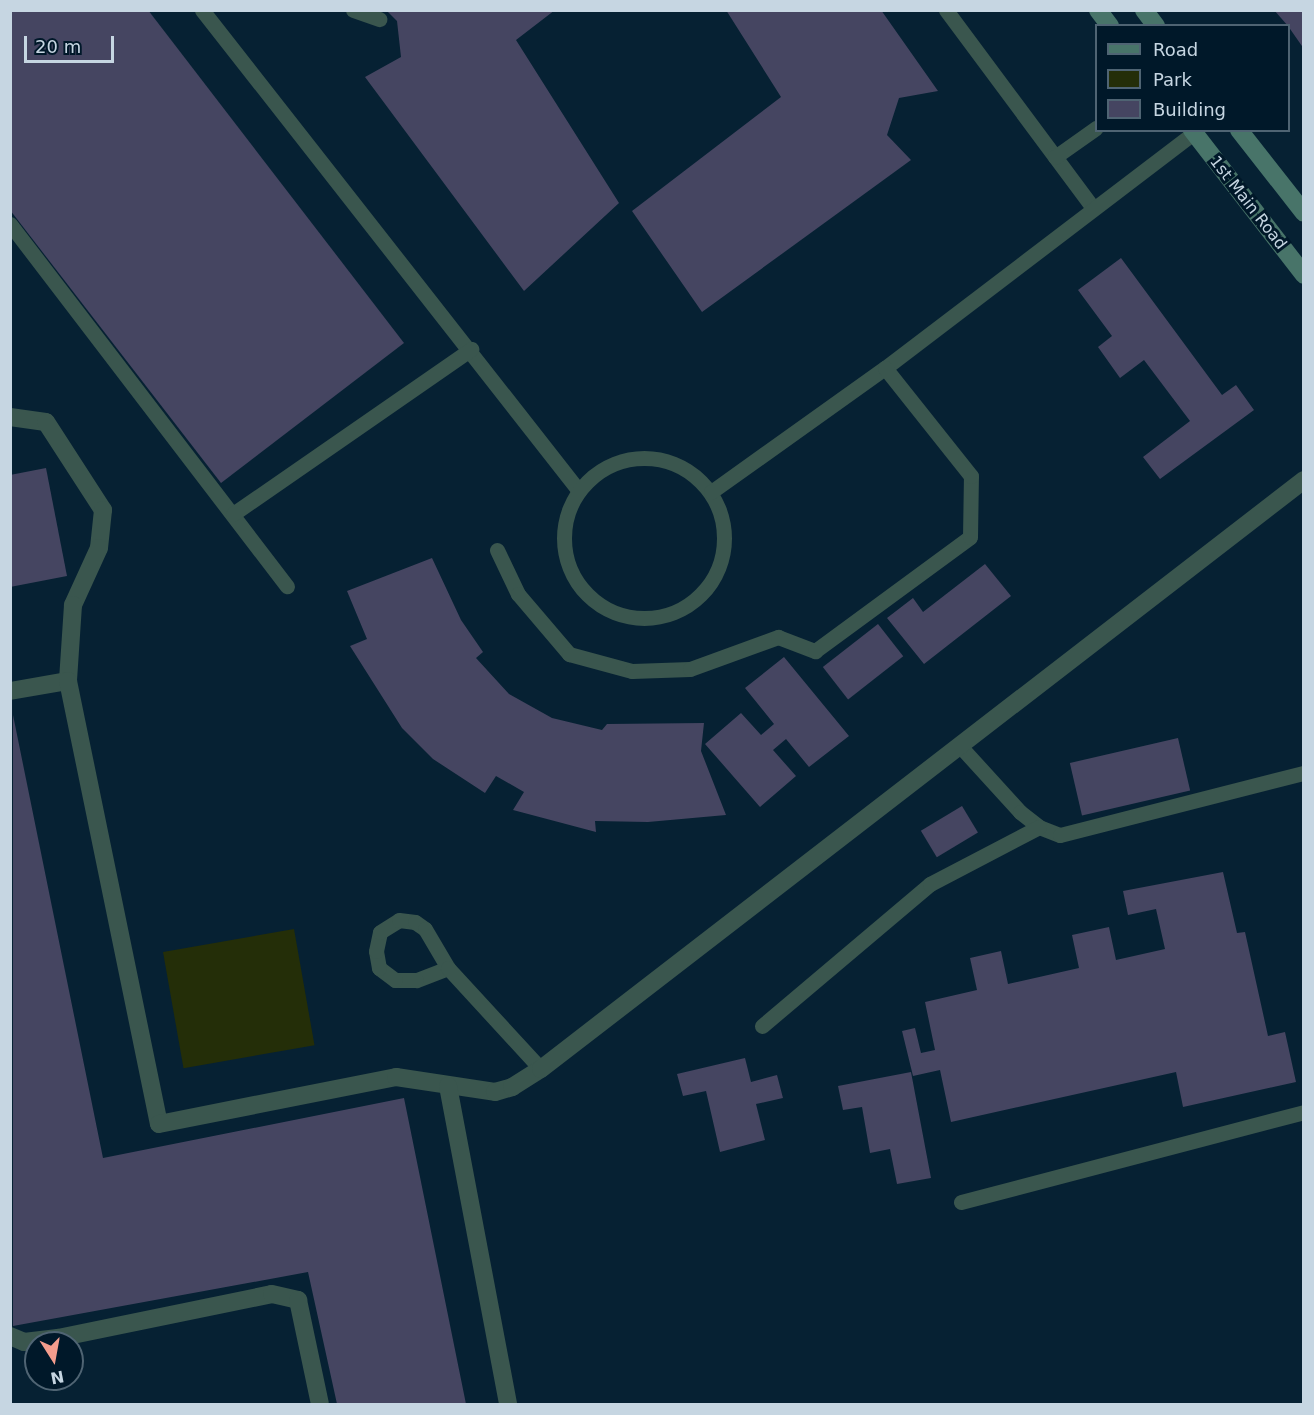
<!DOCTYPE html>
<html>
<head>
<meta charset="utf-8">
<style>
  body { margin:0 }
  #map { position:relative; width:1314px; height:1415px; overflow:hidden; background:#062133; font-family:"DejaVu Sans",sans-serif }
  div>[style] { position:absolute }
  .green>* { inset:0; background:#242e08; transform-origin:0 0 }
  .building>* { inset:0; background:#454561; transform-origin:0 0 }
  .lane>* { height:15px; margin:-7.5px; padding:0 7.5px; transform-origin:7.5px; border-radius:7.5px; background:#3a564e }
  .lane>.ring { margin:-7.5px; padding:0; box-sizing:content-box; background:none; border:15px solid #3a564e; border-radius:50% }
  .street>* { height:18px; margin:-9px; padding:0 9px; transform-origin:9px; border-radius:9px; background:#3a564e }
  .secondary>* { height:18px; margin:-9px; padding:0 9px; transform-origin:9px; border-radius:9px; background:#487469 }
  span { translate:-50% -50%; white-space:nowrap; text-align:center; line-height:1.15; -webkit-text-stroke:6px #001829; paint-order:stroke }
  .street-label { font-size:16px; color:#c6d6e2 }
  .frame { position:absolute; inset:0; border:12px solid #c6d6e2; pointer-events:none }
  .legend { position:absolute; left:1095px; top:24px; width:195px; height:108px; box-sizing:border-box; background:#001829; border:2px solid #4f6473; margin:0; padding:8px 10px; list-style:none; font-size:18px; color:#c6d6e2 }
  .legend li { display:flex; align-items:center; gap:12px; height:30px }
  .legend b { width:30px; border:2px solid #4f6473 }
  .north { position:absolute; left:24px; top:1331px; width:60px; height:60px; box-sizing:border-box; background:#001829; border:2px solid #4f6473; border-radius:50%; rotate:169deg; font-size:16px; font-weight:700; line-height:24px; text-align:center; color:#c6d6e2 }
  .north::after { content:''; display:block; margin:auto; width:21px; height:27px; background:#f49d8d; clip-path:polygon(50% 0,100% 100%,50% 72%,0 100%) }
  .scale { position:absolute; left:24px; top:36px; width:90px; height:27px; box-sizing:border-box; border:3px solid #c6d6e2; border-top:0; padding-left:8px; font-size:18px; line-height:21px; white-space:nowrap; color:#c6d6e2; -webkit-text-stroke:4px #001829; paint-order:stroke }
</style>
</head>
<body>
<div id="map">
  <div class="green">
    <div style="left:294px;top:929px;width:118px;height:133px;rotate:80deg"></div>
  </div>
  <div class="building">
    <div style="clip-path:polygon(10px 10px,148px 10px,404px 343px,221px 483px,10px 210px)"></div>
    <div style="clip-path:polygon(386px 10px,555px 10px,516px 40px,619px 203px,524px 291px,365px 77px,401px 57px,397px 21px)"></div>
    <div style="clip-path:polygon(726px 10px,881px 10px,938px 91px,899px 98px,887px 135px,911px 160px,702px 312px,632px 211px,781px 97px)"></div>
    <div style="clip-path:polygon(1274px 10px,1304px 10px,1304px 49px,1288px 26px)"></div>
    <div style="clip-path:polygon(1121px 258px,1222px 395px,1236px 385px,1254px 410px,1160px 479px,1143px 457px,1190px 421px,1144px 360px,1120px 378px,1098px 347px,1112px 336px,1078px 290px)"></div>
    <div style="clip-path:polygon(46px 468px,67px 576px,10px 587px,10px 475px)"></div>
    <div style="clip-path:polygon(432px 558px,461px 620px,483px 652px,476px 658px,509px 694px,552px 718px,602px 730px,607px 724px,704px 723px,701px 751px,726px 815px,648px 822px,595px 821px,596px 832px,513px 810px,524px 792px,496px 776px,485px 793px,433px 759px,402px 728px,350px 646px,367px 639px,347px 591px)"></div>
    <div style="clip-path:polygon(985px 564px,1011px 596px,924px 664px,887px 618px,913px 598px,923px 612px)"></div>
    <div style="left:878px;top:624px;width:41px;height:70px;rotate:52deg"></div>
    <div style="clip-path:polygon(784px 657px,849px 736px,809px 767px,786px 739px,773px 750px,796px 776px,760px 807px,705px 744px,741px 713px,761px 735px,774px 724px,745px 688px)"></div>
    <div style="clip-path:polygon(13px 715px,103px 1158px,404px 1098px,466px 1404px,337px 1404px,308px 1272px,13px 1326px)"></div>
    <div style="left:1178px;top:738px;width:54px;height:111px;rotate:77deg"></div>
    <div style="left:962px;top:806px;width:31px;height:48px;rotate:59deg"></div>
    <div style="clip-path:polygon(1223px 872px,1237px 933px,1245px 932px,1268px 1036px,1285px 1032px,1296px 1082px,1183px 1107px,1176px 1072px,951px 1122px,940px 1070px,913px 1076px,902px 1031px,915px 1028px,921px 1053px,935px 1050px,925px 1002px,977px 990px,970px 958px,1001px 951px,1008px 984px,1079px 968px,1072px 935px,1109px 927px,1116px 960px,1165px 949px,1156px 909px,1128px 915px,1123px 891px)"></div>
    <div style="clip-path:polygon(745px 1058px,751px 1082px,777px 1075px,783px 1098px,756px 1104px,765px 1140px,720px 1152px,706px 1091px,683px 1096px,677px 1074px)"></div>
    <div style="clip-path:polygon(911px 1072px,931px 1178px,897px 1184px,890px 1149px,870px 1153px,862px 1107px,843px 1110px,838px 1086px)"></div>
  </div>
  <div class="lane">
    <div style="left:202px;top:10px;width:611px;rotate:51.91deg"></div>
    <div style="left:353px;top:10px;width:28px;rotate:19deg"></div>
    <div style="left:946px;top:10px;width:247px;rotate:53.4deg"></div>
    <div style="left:1055px;top:157px;width:50px;rotate:-35.3deg"></div>
    <div style="left:10px;top:224px;width:456px;rotate:52.6deg"></div>
    <div class="ring" style="left:564px;top:458px;width:145px;height:145px"></div>
    <div style="left:711px;top:492px;width:214px;rotate:-35.5deg"></div>
    <div style="left:885px;top:368px;width:388px;rotate:-37.3deg"></div>
    <div style="left:233px;top:514px;width:290px;rotate:-34.7deg"></div>
    <div style="left:497px;top:550px;width:49px;rotate:64.5deg"></div>
    <div style="left:518px;top:594px;width:79px;rotate:49.6deg"></div>
    <div style="left:569px;top:654px;width:65px;rotate:15.1deg"></div>
    <div style="left:632px;top:671px;width:58px;rotate:-2deg"></div>
    <div style="left:690px;top:669px;width:94px;rotate:-20deg"></div>
    <div style="left:778px;top:637px;width:40px;rotate:21deg"></div>
    <div style="left:815px;top:651px;width:192px;rotate:-36.3deg"></div>
    <div style="left:970px;top:537px;width:61px;rotate:-89.1deg"></div>
    <div style="left:971px;top:476px;width:138px;rotate:-128.5deg"></div>
    <div style="left:960px;top:746px;width:89px;rotate:47.7deg"></div>
    <div style="left:1020px;top:812px;width:24px;rotate:38deg"></div>
    <div style="left:1039px;top:827px;width:22px;rotate:21deg"></div>
    <div style="left:1060px;top:835px;width:252px;rotate:-14.3deg"></div>
    <div style="left:448px;top:968px;width:34px;rotate:159deg"></div>
    <div style="left:416px;top:980px;width:21px;rotate:180deg"></div>
    <div style="left:395px;top:980px;width:20px;rotate:-143deg"></div>
    <div style="left:379px;top:968px;width:17px;rotate:-100deg"></div>
    <div style="left:376px;top:951px;width:19px;rotate:-78deg"></div>
    <div style="left:380px;top:932px;width:22px;rotate:-32deg"></div>
    <div style="left:399px;top:920px;width:16px;rotate:7deg"></div>
    <div style="left:415px;top:922px;width:12px;rotate:35deg"></div>
    <div style="left:425px;top:929px;width:45px;rotate:59.5deg"></div>
    <div style="left:448px;top:968px;width:137px;rotate:47.4deg"></div>
    <div style="left:762px;top:1026px;width:220px;rotate:-40.2deg"></div>
    <div style="left:930px;top:884px;width:123px;rotate:-27.6deg"></div>
    <div style="left:961px;top:1202px;width:355px;rotate:-14.7deg"></div>
  </div>
  <div class="street">
    <div style="left:10px;top:417px;width:36px;rotate:8deg"></div>
    <div style="left:46px;top:422px;width:105px;rotate:57.1deg"></div>
    <div style="left:103px;top:510px;width:38px;rotate:96deg"></div>
    <div style="left:99px;top:548px;width:63px;rotate:114.5deg"></div>
    <div style="left:73px;top:605px;width:76px;rotate:93.8deg"></div>
    <div style="left:10px;top:691px;width:59px;rotate:-9.8deg"></div>
    <div style="left:68px;top:681px;width:452px;rotate:78.4deg"></div>
    <div style="left:159px;top:1124px;width:242px;rotate:-11.2deg"></div>
    <div style="left:396px;top:1077px;width:100px;rotate:8.6deg"></div>
    <div style="left:495px;top:1092px;width:18px;rotate:-16deg"></div>
    <div style="left:512px;top:1087px;width:34px;rotate:-32deg"></div>
    <div style="left:541px;top:1069px;width:964px;rotate:-37.67deg"></div>
    <div style="left:448px;top:1086px;width:324px;rotate:79.3deg"></div>
    <div style="left:10px;top:1336px;width:15px;rotate:23deg"></div>
    <div style="left:24px;top:1342px;width:34px;rotate:-7deg"></div>
    <div style="left:58px;top:1338px;width:218px;rotate:-11.6deg"></div>
    <div style="left:272px;top:1294px;width:27px;rotate:13deg"></div>
    <div style="left:298px;top:1300px;width:106px;rotate:78.1deg"></div>
  </div>
  <div class="secondary">
    <div style="left:1098px;top:10px;width:20px;rotate:53deg"></div>
    <div style="left:1144px;top:10px;width:20px;rotate:53deg"></div>
    <div style="left:1192px;top:130px;width:183px;rotate:52.3deg"></div>
    <div style="left:1239px;top:130px;width:105px;rotate:51.9deg"></div>
  </div>
  <div class="street-label">
    <span style="left:1248px;top:203px;rotate:52deg">1st Main Road</span>
  </div>
  <div class="frame"></div>
  <ul class="legend">
  <li><b style="height:8px;background:#487469"></b>Road</li>
  <li><b style="height:16px;background:#242e08"></b>Park</li>
  <li><b style="height:16px;background:#454561"></b>Building</li>
  </ul>
  <div class="north">N</div>
  <div class="scale">20 m</div>
</div>
</body>
</html>
